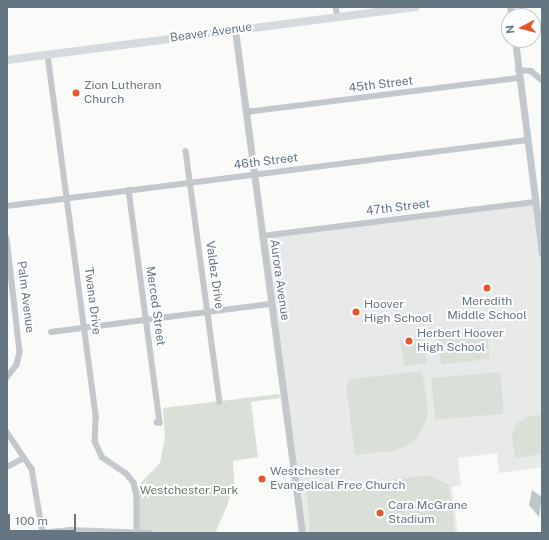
<!DOCTYPE html>
<html>
<head>
<meta charset="utf-8">
<style>
  body { margin:0 }
  #map { position:relative; width:549px; height:540px; overflow:hidden; background:#fafaf8; font-family:"Public Sans",sans-serif }
  div>[style] { position:absolute }
  .built>* { inset:0; background:#e8e9e9 }
  .green>* { inset:0; background:#dadfd7; transform-origin:0 0 }
  .water>* { inset:0; background:#bbc7cb }
  .minor>* { height:5.5px; margin:-2.75px; padding:0 2.75px; transform-origin:2.75px; border-radius:2.75px; background:#c3c8cc }
  .tertiary>* { height:7px; margin:-3.5px; padding:0 3.5px; transform-origin:3.5px; border-radius:3.5px; background:#c3c8cc }
  .secondary>* { height:8px; margin:-4px; padding:0 4px; transform-origin:4px; border-radius:4px; background:#d6dbdf }
  .dots>* { width:11px; height:11px; translate:-50% -50%; box-sizing:border-box; border:2px solid #fff; border-radius:50% }
  span { translate:-50% -50%; white-space:nowrap; text-align:center; line-height:1.15; -webkit-text-stroke:4px #fff; paint-order:stroke }
  .street-label { font-size:12px; color:#657683 }
  .poi-label { font-size:12px; color:#657683 }
  .left { translate:0 -50%; text-align:left }
  .park-label { font-size:12px; color:#687a64 }
  .frame { position:absolute; inset:0; border:8px solid #657683; pointer-events:none }
  .north { position:absolute; left:501px; top:8px; width:40px; height:40px; box-sizing:border-box; background:#fff; border:1px solid #c1c8cd; border-radius:50%; rotate:263deg; font-size:11px; font-weight:700; line-height:16px; text-align:center; color:#657683 }
  .north::after { content:''; display:block; margin:auto; width:14px; height:18px; background:#e4572e; clip-path:polygon(50% 0,100% 100%,50% 72%,0 100%) }
  .scale { position:absolute; left:8px; top:514px; width:68px; height:18px; box-sizing:border-box; border:2px solid #657683; border-top:0; padding-left:5px; font-size:12px; line-height:14px; white-space:nowrap; color:#657683; -webkit-text-stroke:3px #fff; paint-order:stroke }
</style>
</head>
<body>
<div id="map">
  <div class="built">
    <div style="clip-path:polygon(535px 202px,542px 253px,542px 467px,499px 473px,497px 453px,458px 458px,461px 485px,452px 487px,458px 533px,302px 533px,262px 236px)"></div>
  </div>
  <div class="green">
    <div style="left:486px;top:328px;width:31px;height:49px;rotate:83deg"></div>
    <div style="left:423px;top:337px;width:26px;height:23px;rotate:81deg"></div>
    <div style="clip-path:polygon(422px 371px,428px 410px,426px 421px,417px 438px,403px 448px,392px 451px,355px 455px,346px 385px,351px 379px)"></div>
    <div style="left:500px;top:372px;width:42px;height:69px;rotate:85deg"></div>
    <div style="clip-path:polygon(279px 394px,280px 398px,251px 402px,258px 457px,233px 461px,234px 483px,227px 506px,215px 533px,137px 533px,136px 488px,160px 463px,165px 438px,163px 408px)"></div>
    <div style="clip-path:polygon(542px 415px,542px 454px,515px 458px,512px 436px,515px 425px,528px 416px)"></div>
    <div style="clip-path:polygon(428px 475px,449px 485px,455px 533px,310px 533px,307px 491px)"></div>
  </div>
  <div class="water">
    <div style="clip-path:polygon(532px 490px,542px 497px,539px 517px,529px 505px)"></div>
  </div>
  <div class="minor">
    <div style="left:336px;top:7px;width:10px;rotate:79deg"></div>
    <div style="left:48px;top:55px;width:365px;rotate:82.4deg"></div>
    <div style="left:96px;top:417px;width:24px;rotate:92deg"></div>
    <div style="left:95px;top:441px;width:17px;rotate:66deg"></div>
    <div style="left:102px;top:457px;width:29px;rotate:34deg"></div>
    <div style="left:126px;top:473px;width:13px;rotate:51deg"></div>
    <div style="left:134px;top:483px;width:14px;rotate:78deg"></div>
    <div style="left:137px;top:497px;width:36px;rotate:90deg"></div>
    <div style="left:518px;top:70px;width:13px;rotate:4deg"></div>
    <div style="left:531px;top:71px;width:14px;rotate:39deg"></div>
    <div style="left:246px;top:112px;width:276px;rotate:-7.1deg"></div>
    <div style="left:186px;top:151px;width:253px;rotate:82.3deg"></div>
    <div style="left:129px;top:190px;width:235px;rotate:82.4deg"></div>
    <div style="left:160px;top:423px;width:3px;rotate:180deg"></div>
    <div style="left:7px;top:206px;width:525px;rotate:-7.22deg"></div>
    <div style="left:262px;top:236px;width:275px;rotate:-7.1deg"></div>
    <div style="left:7px;top:238px;width:115px;rotate:83.5deg"></div>
    <div style="left:20px;top:352px;width:13px;rotate:103deg"></div>
    <div style="left:17px;top:365px;width:16px;rotate:128deg"></div>
    <div style="left:51px;top:332px;width:222px;rotate:-7.3deg"></div>
    <div style="left:7px;top:432px;width:45px;rotate:56deg"></div>
    <div style="left:32px;top:469px;width:65px;rotate:80.2deg"></div>
    <div style="left:7px;top:467px;width:19px;rotate:-28deg"></div>
    <div style="left:37px;top:533px;width:32px;rotate:-5deg"></div>
    <div style="left:69px;top:530px;width:81px;rotate:2.1deg"></div>
  </div>
  <div class="tertiary">
    <div style="left:510px;top:7px;width:9px;rotate:77deg"></div>
    <div style="left:235px;top:30px;width:507px;rotate:82.41deg"></div>
    <div style="left:515px;top:40px;width:215px;rotate:82.8deg"></div>
  </div>
  <div class="secondary">
    <div style="left:7px;top:60px;width:412px;rotate:-7.4deg"></div>
  </div>
  <div class="dots">
    <div style="left:76px;top:93px;background:#e4572e"></div>
    <div style="left:487px;top:288px;background:#e4572e"></div>
    <div style="left:356px;top:312px;background:#e4572e"></div>
    <div style="left:409px;top:341px;background:#e4572e"></div>
    <div style="left:262px;top:479px;background:#e4572e"></div>
    <div style="left:380px;top:513px;background:#e4572e"></div>
  </div>
  <div class="street-label">
    <span style="left:211px;top:33px;rotate:-8deg">Beaver Avenue</span>
    <span style="left:381px;top:85px;rotate:-7deg">45th Street</span>
    <span style="left:266px;top:162px;rotate:-7deg">46th Street</span>
    <span style="left:398px;top:208px;rotate:-7deg">47th Street</span>
    <span style="left:214px;top:275px;rotate:82deg">Valdez Drive</span>
    <span style="left:279px;top:280px;rotate:82deg">Aurora Avenue</span>
    <span style="left:25px;top:297px;rotate:83deg">Palm Avenue</span>
    <span style="left:92px;top:301px;rotate:83deg">Twana Drive</span>
    <span style="left:155px;top:306px;rotate:82deg">Merced Street</span>
  </div>
  <div class="poi-label">
    <span class="left" style="left:84px;top:93px">Zion Lutheran<br>Church</span>
    <span style="left:487px;top:309px">Meredith<br>Middle School</span>
    <span class="left" style="left:364px;top:312px">Hoover<br>High School</span>
    <span class="left" style="left:417px;top:341px">Herbert Hoover<br>High School</span>
    <span class="left" style="left:270px;top:479px">Westchester<br>Evangelical Free Church</span>
    <span class="left" style="left:388px;top:513px">Cara McGrane<br>Stadium</span>
  </div>
  <div class="park-label">
    <span style="left:189px;top:491px">Westchester Park</span>
  </div>
  <div class="frame"></div>
  <div class="north">N</div>
  <div class="scale">100 m</div>
</div>
</body>
</html>
